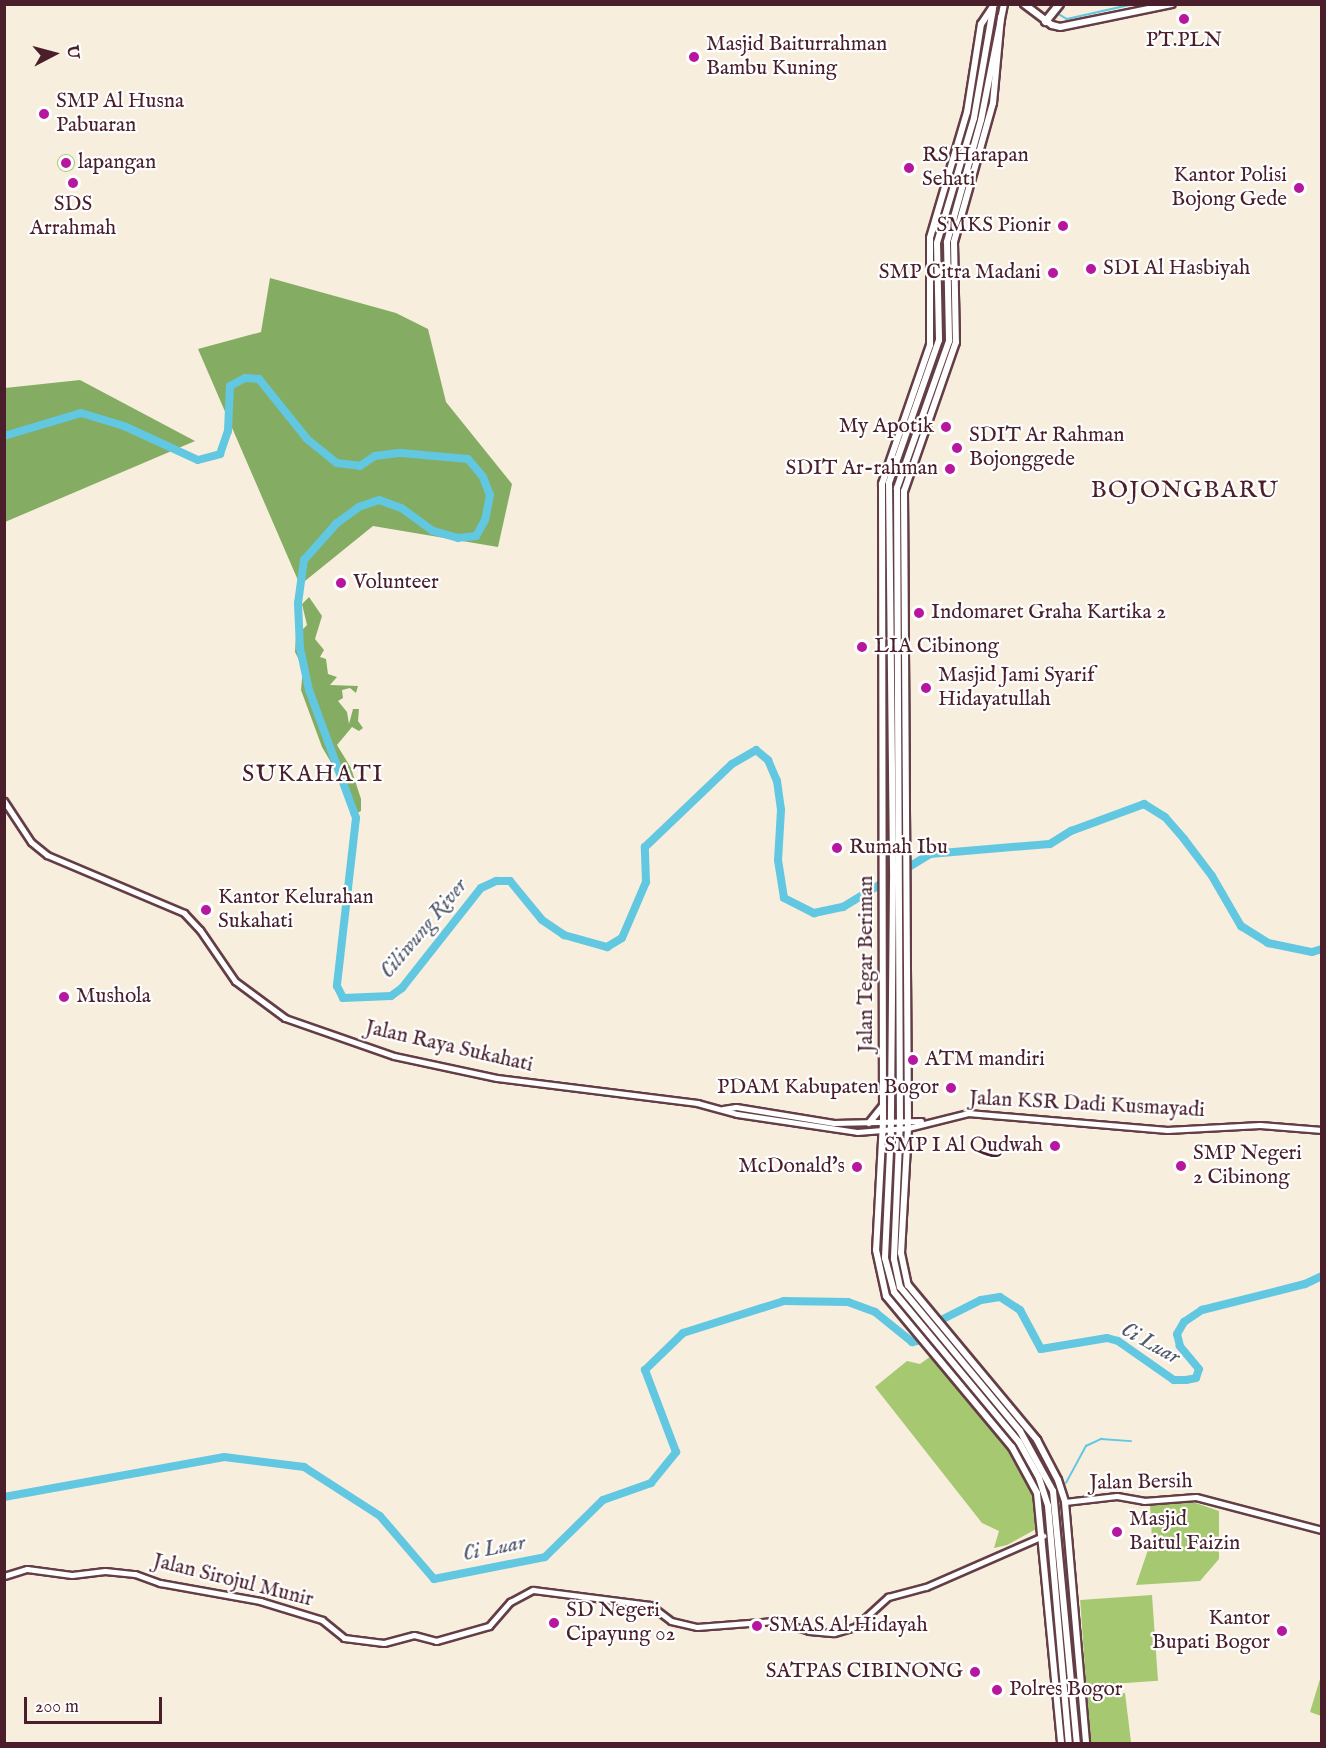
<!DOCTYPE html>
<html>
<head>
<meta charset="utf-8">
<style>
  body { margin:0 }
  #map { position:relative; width:1326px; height:1748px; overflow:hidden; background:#f7eede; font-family:"IM FELL English",serif }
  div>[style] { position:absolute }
  .green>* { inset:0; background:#a6c870; transform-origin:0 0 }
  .round { border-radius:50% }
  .forest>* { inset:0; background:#84ac62 }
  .stream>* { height:1.5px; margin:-0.75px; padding:0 0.75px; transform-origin:0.75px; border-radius:0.75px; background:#62c7e0 }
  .river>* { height:8px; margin:-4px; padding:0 4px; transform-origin:4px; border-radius:4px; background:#62c7e0 }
  .roads { filter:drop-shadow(2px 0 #643e46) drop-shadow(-2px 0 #643e46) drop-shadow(0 2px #643e46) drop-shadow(0 -2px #643e46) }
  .secondary>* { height:5px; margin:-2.5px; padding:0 2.5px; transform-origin:2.5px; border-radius:2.5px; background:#fff }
  .primary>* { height:6px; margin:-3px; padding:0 3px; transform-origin:3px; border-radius:3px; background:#fff }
  .highway>* { height:7px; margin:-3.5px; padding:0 3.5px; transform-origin:3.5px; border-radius:3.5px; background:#fff }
  .dots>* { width:16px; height:16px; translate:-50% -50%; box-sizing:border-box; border:3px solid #fff; border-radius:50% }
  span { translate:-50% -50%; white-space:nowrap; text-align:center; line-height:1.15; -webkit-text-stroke:4.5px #fff; paint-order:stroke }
  .poi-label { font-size:21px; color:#4a1f2b }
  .left { translate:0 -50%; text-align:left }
  .right { translate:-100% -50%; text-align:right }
  .street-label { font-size:21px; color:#4a1f2b }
  .water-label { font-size:22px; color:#525a6a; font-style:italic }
  .quarter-label { font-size:24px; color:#4a1f2b; letter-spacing:1.5px }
  .frame { position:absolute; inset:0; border:6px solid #4a1f2b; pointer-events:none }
  .north { position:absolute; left:24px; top:24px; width:60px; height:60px; -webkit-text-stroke:4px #fff; paint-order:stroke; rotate:84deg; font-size:16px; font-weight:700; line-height:24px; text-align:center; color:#4a1f2b }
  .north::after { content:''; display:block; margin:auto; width:21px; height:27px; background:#4a1f2b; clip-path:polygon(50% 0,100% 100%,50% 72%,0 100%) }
  .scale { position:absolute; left:24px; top:1697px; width:138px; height:27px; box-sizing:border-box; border:3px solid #4a1f2b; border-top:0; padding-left:8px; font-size:18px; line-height:21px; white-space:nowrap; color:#4a1f2b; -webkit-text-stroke:4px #fff; paint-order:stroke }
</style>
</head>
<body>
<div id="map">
  <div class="green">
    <div class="round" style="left:57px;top:154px;width:18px;height:18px"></div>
    <div style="clip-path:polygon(931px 1356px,1006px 1445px,1030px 1483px,1038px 1508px,1038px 1528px,1007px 1545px,994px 1548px,999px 1531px,982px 1523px,875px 1387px,907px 1361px,920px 1364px)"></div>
    <div style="clip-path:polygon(1190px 1501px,1219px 1511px,1219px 1559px,1200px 1581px,1136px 1585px,1152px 1538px,1150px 1505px)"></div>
    <div style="left:1152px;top:1595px;width:86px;height:72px;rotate:86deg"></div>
    <div style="clip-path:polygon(1320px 1679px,1321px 1680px,1321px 1716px,1310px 1712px)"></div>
    <div style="left:1125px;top:1693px;width:50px;height:40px;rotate:83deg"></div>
  </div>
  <div class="forest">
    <div style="clip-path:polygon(270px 278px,396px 313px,428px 329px,446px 402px,512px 484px,498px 547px,373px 526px,300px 585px,198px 349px,261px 332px)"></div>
    <div style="clip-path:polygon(80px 380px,195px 441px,5px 522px,5px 388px)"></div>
    <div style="clip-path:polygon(309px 597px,322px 616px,315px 639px,324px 650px,320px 657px,326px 659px,328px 674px,337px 677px,330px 685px,358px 686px,356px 693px,350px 688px,342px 690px,343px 698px,338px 701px,347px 712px,349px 724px,353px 709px,359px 709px,358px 721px,363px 728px,359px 731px,352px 727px,337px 745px,351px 768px,361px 799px,361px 811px,351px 816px,346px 788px,322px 747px,301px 690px,303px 668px,295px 652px,296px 636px,307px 625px,302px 604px)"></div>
  </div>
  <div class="stream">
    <div style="left:1057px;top:13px;width:12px;rotate:31deg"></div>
    <div style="left:1067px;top:19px;width:69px;rotate:-12.6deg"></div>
    <div style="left:1066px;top:1483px;width:42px;rotate:-61.6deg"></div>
    <div style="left:1086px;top:1446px;width:17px;rotate:-25deg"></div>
    <div style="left:1101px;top:1439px;width:30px;rotate:4deg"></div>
  </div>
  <div class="river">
    <div style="left:4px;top:436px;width:80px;rotate:-16.6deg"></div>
    <div style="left:81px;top:413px;width:45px;rotate:16.8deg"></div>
    <div style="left:124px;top:426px;width:81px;rotate:24.7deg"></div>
    <div style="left:198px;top:460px;width:23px;rotate:-15deg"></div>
    <div style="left:220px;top:454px;width:24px;rotate:-71deg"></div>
    <div style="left:228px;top:431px;width:45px;rotate:-87.5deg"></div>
    <div style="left:230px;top:386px;width:17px;rotate:-28deg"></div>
    <div style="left:245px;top:378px;width:14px;rotate:4deg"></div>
    <div style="left:259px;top:379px;width:77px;rotate:51.3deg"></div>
    <div style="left:307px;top:439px;width:38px;rotate:39deg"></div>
    <div style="left:337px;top:463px;width:23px;rotate:7deg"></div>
    <div style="left:360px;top:466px;width:18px;rotate:-34deg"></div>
    <div style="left:375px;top:456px;width:26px;rotate:-7deg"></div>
    <div style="left:401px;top:453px;width:67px;rotate:5.1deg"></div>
    <div style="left:468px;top:459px;width:23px;rotate:50deg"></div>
    <div style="left:483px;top:477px;width:19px;rotate:69deg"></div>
    <div style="left:490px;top:495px;width:25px;rotate:101deg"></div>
    <div style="left:485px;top:520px;width:18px;rotate:119deg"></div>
    <div style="left:476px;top:536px;width:18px;rotate:174deg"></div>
    <div style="left:458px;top:538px;width:26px;rotate:-164deg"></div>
    <div style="left:433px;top:531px;width:39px;rotate:-144deg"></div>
    <div style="left:401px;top:508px;width:23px;rotate:-160deg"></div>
    <div style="left:379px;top:500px;width:21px;rotate:161deg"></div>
    <div style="left:359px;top:507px;width:29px;rotate:144deg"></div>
    <div style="left:336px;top:524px;width:48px;rotate:131.6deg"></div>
    <div style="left:304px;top:560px;width:43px;rotate:97.9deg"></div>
    <div style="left:298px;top:603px;width:45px;rotate:87.5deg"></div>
    <div style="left:300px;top:648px;width:43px;rotate:77.9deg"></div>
    <div style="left:309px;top:690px;width:136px;rotate:69.8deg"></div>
    <div style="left:356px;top:818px;width:169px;rotate:96.5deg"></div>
    <div style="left:337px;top:986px;width:13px;rotate:63deg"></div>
    <div style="left:343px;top:998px;width:48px;rotate:-2.4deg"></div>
    <div style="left:391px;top:996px;width:14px;rotate:-36deg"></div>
    <div style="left:402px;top:988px;width:127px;rotate:-51.7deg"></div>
    <div style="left:481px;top:888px;width:17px;rotate:-25deg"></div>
    <div style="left:496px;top:881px;width:14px"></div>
    <div style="left:510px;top:881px;width:50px;rotate:50.6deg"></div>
    <div style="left:542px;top:920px;width:27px;rotate:34deg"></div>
    <div style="left:564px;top:935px;width:45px;rotate:15.6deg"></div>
    <div style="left:607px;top:947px;width:17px;rotate:-31deg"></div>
    <div style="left:622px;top:938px;width:61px;rotate:-66.8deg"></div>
    <div style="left:646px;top:882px;width:35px;rotate:-92deg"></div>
    <div style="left:645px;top:847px;width:120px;rotate:-43.7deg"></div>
    <div style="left:732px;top:764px;width:28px;rotate:-30deg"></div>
    <div style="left:756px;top:750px;width:16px;rotate:40deg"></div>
    <div style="left:768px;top:760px;width:23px;rotate:67deg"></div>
    <div style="left:777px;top:781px;width:29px;rotate:82deg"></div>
    <div style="left:781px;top:810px;width:50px;rotate:93.4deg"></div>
    <div style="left:778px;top:860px;width:38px;rotate:81deg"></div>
    <div style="left:784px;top:898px;width:34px;rotate:27deg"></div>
    <div style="left:814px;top:913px;width:30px;rotate:-12deg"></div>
    <div style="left:843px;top:907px;width:102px;rotate:-31.3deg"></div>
    <div style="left:930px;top:854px;width:120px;rotate:-4.8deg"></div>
    <div style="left:1050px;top:844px;width:25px;rotate:-32deg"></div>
    <div style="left:1071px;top:831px;width:78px;rotate:-20.3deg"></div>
    <div style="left:1144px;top:804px;width:25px;rotate:32deg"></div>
    <div style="left:1165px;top:817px;width:29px;rotate:49deg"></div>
    <div style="left:1184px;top:839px;width:46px;rotate:52.9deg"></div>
    <div style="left:1212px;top:876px;width:58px;rotate:59.9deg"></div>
    <div style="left:1241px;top:926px;width:32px;rotate:32deg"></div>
    <div style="left:1268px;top:943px;width:45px;rotate:11.6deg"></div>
    <div style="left:1312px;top:952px;width:10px;rotate:-17deg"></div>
    <div style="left:943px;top:1319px;width:42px;rotate:-26.6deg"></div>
    <div style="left:981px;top:1300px;width:19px;rotate:-9deg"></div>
    <div style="left:1000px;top:1297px;width:24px;rotate:33deg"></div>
    <div style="left:1020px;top:1310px;width:44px;rotate:61.7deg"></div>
    <div style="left:1041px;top:1349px;width:67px;rotate:-9.5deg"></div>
    <div style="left:1107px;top:1338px;width:11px;rotate:15deg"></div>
    <div style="left:1118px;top:1341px;width:68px;rotate:34.9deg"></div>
    <div style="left:1174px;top:1380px;width:12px"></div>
    <div style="left:1186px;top:1380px;width:10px;rotate:-11deg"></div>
    <div style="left:1196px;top:1378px;width:9px;rotate:-72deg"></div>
    <div style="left:1199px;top:1369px;width:30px;rotate:-130deg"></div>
    <div style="left:1180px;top:1346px;width:12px;rotate:-104deg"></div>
    <div style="left:1177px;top:1334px;width:14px;rotate:-60deg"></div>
    <div style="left:1184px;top:1322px;width:22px;rotate:-34deg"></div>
    <div style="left:1202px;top:1310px;width:106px;rotate:-14.2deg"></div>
    <div style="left:1305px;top:1284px;width:19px;rotate:-25deg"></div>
    <div style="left:4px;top:1497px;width:224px;rotate:-10.3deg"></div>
    <div style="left:224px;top:1457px;width:81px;rotate:7.1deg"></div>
    <div style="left:304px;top:1467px;width:90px;rotate:32.8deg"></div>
    <div style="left:380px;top:1516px;width:83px;rotate:49.4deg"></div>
    <div style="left:434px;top:1579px;width:113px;rotate:-11.2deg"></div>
    <div style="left:545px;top:1557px;width:81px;rotate:-44.5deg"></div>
    <div style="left:603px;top:1500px;width:51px;rotate:-19.5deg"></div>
    <div style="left:651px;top:1483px;width:40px;rotate:-51deg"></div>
    <div style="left:676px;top:1452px;width:88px;rotate:-110.7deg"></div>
    <div style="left:645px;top:1370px;width:53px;rotate:-44.2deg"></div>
    <div style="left:683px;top:1333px;width:106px;rotate:-17.6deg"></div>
    <div style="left:784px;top:1301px;width:64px;rotate:0.9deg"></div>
    <div style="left:848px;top:1302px;width:29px;rotate:20deg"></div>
    <div style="left:875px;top:1312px;width:48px;rotate:39deg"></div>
    <div style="left:912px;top:1342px;width:5px;rotate:-11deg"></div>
  </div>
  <div class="roads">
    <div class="secondary">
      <div style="left:4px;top:801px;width:49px;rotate:56.6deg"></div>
      <div style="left:31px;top:842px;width:21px;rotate:39deg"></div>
      <div style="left:47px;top:855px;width:149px;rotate:22.9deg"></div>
      <div style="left:184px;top:913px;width:23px;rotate:47deg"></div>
      <div style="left:200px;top:930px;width:62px;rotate:55.5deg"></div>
      <div style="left:235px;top:981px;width:62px;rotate:36.5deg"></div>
      <div style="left:285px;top:1018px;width:115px;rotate:19.2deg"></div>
      <div style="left:394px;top:1056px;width:105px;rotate:12.1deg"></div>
      <div style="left:497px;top:1078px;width:202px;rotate:7.1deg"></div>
      <div style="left:697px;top:1103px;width:41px;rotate:15.4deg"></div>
      <div style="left:737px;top:1114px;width:121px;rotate:8.5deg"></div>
      <div style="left:857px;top:1132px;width:51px;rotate:-4.5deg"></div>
      <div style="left:908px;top:1128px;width:62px;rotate:-14deg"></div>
      <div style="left:968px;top:1113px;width:200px;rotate:4.9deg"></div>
      <div style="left:1167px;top:1130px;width:93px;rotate:-3.1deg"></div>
      <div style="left:1260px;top:1125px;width:62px;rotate:4.6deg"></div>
      <div style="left:723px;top:1109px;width:13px;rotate:-9deg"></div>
      <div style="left:736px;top:1107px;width:99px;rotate:9.3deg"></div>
      <div style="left:834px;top:1123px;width:87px;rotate:-1.3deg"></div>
      <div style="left:1065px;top:1502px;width:52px;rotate:-6.6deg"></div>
      <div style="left:1117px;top:1496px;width:27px;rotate:10deg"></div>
      <div style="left:1144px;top:1501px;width:52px;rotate:-4.4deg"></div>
      <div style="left:1196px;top:1497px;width:130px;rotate:14.7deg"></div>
      <div style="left:4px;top:1576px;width:24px;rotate:-17deg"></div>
      <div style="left:27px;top:1569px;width:45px;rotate:7.6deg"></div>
      <div style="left:72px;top:1575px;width:33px;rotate:-7deg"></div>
      <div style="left:105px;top:1571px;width:30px;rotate:6deg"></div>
      <div style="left:135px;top:1574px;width:27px;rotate:20deg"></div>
      <div style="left:160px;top:1583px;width:102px;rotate:10.2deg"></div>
      <div style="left:260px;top:1601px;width:65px;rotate:17deg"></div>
      <div style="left:322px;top:1620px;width:28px;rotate:39deg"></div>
      <div style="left:344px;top:1638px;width:40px;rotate:7.1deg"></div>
      <div style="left:384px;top:1643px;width:31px;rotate:-15deg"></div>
      <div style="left:414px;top:1635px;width:23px;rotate:15deg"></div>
      <div style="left:436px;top:1641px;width:55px;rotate:-15.8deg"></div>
      <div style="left:489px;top:1626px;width:32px;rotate:-49deg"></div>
      <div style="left:510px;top:1602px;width:26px;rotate:-28deg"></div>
      <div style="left:533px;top:1590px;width:118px;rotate:7.3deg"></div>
      <div style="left:650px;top:1605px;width:26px;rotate:37deg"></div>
      <div style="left:671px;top:1621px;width:27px;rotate:13deg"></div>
      <div style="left:697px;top:1627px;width:78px;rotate:-4.4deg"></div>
      <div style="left:775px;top:1621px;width:35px;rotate:16deg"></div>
      <div style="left:809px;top:1631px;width:25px;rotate:5deg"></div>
      <div style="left:834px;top:1633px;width:22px;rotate:-16deg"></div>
      <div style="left:855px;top:1627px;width:45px;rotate:-42.3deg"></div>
      <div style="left:888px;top:1597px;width:39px;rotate:-15deg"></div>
      <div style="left:926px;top:1587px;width:128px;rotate:-23.6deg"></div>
    </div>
    <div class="primary">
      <div style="left:1004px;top:4px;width:118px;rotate:101.2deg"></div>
      <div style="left:981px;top:120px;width:127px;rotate:105.6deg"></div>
      <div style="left:947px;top:242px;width:99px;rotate:88.8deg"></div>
      <div style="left:949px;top:341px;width:156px;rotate:109.5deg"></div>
      <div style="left:897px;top:488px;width:632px;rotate:89.73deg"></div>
      <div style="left:900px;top:1120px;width:139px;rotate:92.5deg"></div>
      <div style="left:894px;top:1259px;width:29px;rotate:78deg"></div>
      <div style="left:900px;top:1287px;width:187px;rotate:50.2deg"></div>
      <div style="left:1020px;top:1431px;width:68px;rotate:61.2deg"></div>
      <div style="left:1053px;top:1491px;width:254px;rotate:84.6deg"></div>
      <div style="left:1024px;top:4px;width:35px;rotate:37deg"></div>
      <div style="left:1052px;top:25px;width:8px;rotate:14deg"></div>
      <div style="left:1060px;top:27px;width:114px;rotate:-11.6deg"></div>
      <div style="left:994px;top:5px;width:23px;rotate:124deg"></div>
      <div style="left:981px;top:24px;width:89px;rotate:99deg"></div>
      <div style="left:967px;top:112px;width:131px;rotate:106.4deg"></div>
      <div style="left:930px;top:238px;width:107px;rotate:90deg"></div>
      <div style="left:930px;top:345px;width:147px;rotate:109.1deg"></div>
      <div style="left:882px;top:484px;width:638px;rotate:89.91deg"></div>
      <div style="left:883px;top:1122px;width:128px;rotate:93.1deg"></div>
      <div style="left:876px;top:1250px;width:47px;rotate:77.7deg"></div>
      <div style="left:886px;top:1296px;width:197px;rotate:50.2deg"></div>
      <div style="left:1012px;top:1447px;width:52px;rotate:61.5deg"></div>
      <div style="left:1037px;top:1493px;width:252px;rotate:84.5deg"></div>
      <div style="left:993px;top:9px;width:111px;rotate:99.9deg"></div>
      <div style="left:974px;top:118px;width:130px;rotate:106.5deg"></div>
      <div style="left:937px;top:243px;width:97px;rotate:88.8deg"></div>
      <div style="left:939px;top:340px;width:151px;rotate:109.3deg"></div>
      <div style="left:889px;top:483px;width:398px;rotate:89.4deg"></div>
      <div style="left:893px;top:881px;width:249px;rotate:90.5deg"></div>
      <div style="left:891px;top:1130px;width:128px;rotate:92.7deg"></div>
      <div style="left:885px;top:1258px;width:35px;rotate:75deg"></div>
      <div style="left:894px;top:1292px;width:195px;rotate:50.2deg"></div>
      <div style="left:1019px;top:1442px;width:41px;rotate:60.9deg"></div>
      <div style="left:1039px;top:1478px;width:29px;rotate:72deg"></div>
      <div style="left:1048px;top:1506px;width:239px;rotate:85deg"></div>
      <div style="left:1001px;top:17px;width:86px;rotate:95.3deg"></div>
      <div style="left:993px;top:103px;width:144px;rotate:105.7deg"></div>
      <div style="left:954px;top:242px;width:100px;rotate:88.9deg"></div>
      <div style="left:956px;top:342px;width:158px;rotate:109.2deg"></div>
      <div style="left:904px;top:491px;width:637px;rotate:89.64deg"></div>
      <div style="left:908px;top:1128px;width:125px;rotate:93.2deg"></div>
      <div style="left:901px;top:1253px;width:33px;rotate:78deg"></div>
      <div style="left:908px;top:1285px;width:202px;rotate:50.2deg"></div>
      <div style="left:1037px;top:1440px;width:45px;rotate:62.3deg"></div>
      <div style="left:1058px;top:1480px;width:23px;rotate:72deg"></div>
      <div style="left:1065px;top:1502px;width:243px;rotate:85deg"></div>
      <div style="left:869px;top:1123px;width:21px;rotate:-51deg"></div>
    </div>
    <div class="highway">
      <div style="left:1045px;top:21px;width:22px;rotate:-51deg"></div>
    </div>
  </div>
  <div class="dots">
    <div style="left:1184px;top:19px;background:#b5179e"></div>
    <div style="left:694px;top:57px;background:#b5179e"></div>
    <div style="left:44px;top:114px;background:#b5179e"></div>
    <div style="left:66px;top:163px;background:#b5179e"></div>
    <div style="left:909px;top:168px;background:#b5179e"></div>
    <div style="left:73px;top:183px;background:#b5179e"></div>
    <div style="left:1299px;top:188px;background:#b5179e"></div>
    <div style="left:1063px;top:226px;background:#b5179e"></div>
    <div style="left:1091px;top:269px;background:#b5179e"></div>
    <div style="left:1053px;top:273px;background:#b5179e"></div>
    <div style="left:946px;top:427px;background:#b5179e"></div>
    <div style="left:957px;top:448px;background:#b5179e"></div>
    <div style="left:950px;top:469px;background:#b5179e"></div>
    <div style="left:341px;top:583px;background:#b5179e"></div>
    <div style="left:919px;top:613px;background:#b5179e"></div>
    <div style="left:862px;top:647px;background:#b5179e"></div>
    <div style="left:926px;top:688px;background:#b5179e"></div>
    <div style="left:837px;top:848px;background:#b5179e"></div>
    <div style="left:206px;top:910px;background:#b5179e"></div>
    <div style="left:64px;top:997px;background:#b5179e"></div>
    <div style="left:913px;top:1060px;background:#b5179e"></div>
    <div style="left:951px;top:1088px;background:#b5179e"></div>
    <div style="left:1055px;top:1146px;background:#b5179e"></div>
    <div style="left:1181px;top:1166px;background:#b5179e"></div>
    <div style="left:857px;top:1167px;background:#b5179e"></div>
    <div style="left:1117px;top:1532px;background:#b5179e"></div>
    <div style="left:554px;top:1623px;background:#b5179e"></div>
    <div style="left:757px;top:1626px;background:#b5179e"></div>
    <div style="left:1282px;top:1631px;background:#b5179e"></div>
    <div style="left:975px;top:1672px;background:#b5179e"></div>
    <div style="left:997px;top:1690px;background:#b5179e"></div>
  </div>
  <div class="poi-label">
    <span style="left:1184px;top:41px">PT.PLN</span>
    <span class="left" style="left:706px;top:57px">Masjid Baiturrahman<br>Bambu Kuning</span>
    <span class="left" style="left:56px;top:114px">SMP Al Husna<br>Pabuaran</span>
    <span class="left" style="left:922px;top:168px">RS Harapan<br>Sehati</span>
    <span class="left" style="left:78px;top:163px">lapangan</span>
    <span class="right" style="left:1287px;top:188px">Kantor Polisi<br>Bojong Gede</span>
    <span style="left:73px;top:217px">SDS<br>Arrahmah</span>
    <span class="right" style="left:1051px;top:226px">SMKS Pionir</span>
    <span class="left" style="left:1103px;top:269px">SDI Al Hasbiyah</span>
    <span class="right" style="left:1041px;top:273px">SMP Citra Madani</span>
    <span class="right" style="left:934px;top:427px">My Apotik</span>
    <span class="left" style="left:969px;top:448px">SDIT Ar Rahman<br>Bojonggede</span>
    <span class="right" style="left:938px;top:469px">SDIT Ar-rahman</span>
    <span class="left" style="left:353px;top:583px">Volunteer</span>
    <span class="left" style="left:931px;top:613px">Indomaret Graha Kartika 2</span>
    <span class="left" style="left:874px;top:647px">LIA Cibinong</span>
    <span class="left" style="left:938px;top:688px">Masjid Jami Syarif<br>Hidayatullah</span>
    <span class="left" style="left:849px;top:848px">Rumah Ibu</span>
    <span class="left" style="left:218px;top:910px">Kantor Kelurahan<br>Sukahati</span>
    <span class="left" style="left:76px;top:997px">Mushola</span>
    <span class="left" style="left:925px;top:1060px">ATM mandiri</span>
    <span class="right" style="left:939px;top:1088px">PDAM Kabupaten Bogor</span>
    <span class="right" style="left:1043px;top:1146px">SMP I Al Qudwah</span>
    <span class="left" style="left:1193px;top:1166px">SMP Negeri<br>2 Cibinong</span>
    <span class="right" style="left:845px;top:1167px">McDonald's</span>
    <span class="left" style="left:1129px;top:1532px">Masjid<br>Baitul Faizin</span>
    <span class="left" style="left:566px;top:1623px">SD Negeri<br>Cipayung 02</span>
    <span class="right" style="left:1270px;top:1631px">Kantor<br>Bupati Bogor</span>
    <span class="left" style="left:769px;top:1626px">SMAS Al Hidayah</span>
    <span class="right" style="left:963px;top:1672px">SATPAS CIBINONG</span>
    <span class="left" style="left:1009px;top:1690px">Polres Bogor</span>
  </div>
  <div class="street-label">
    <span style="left:867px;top:964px;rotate:-90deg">Jalan Tegar Beriman</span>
    <span style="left:449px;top:1047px;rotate:13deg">Jalan Raya Sukahati</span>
    <span style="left:1087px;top:1105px;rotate:3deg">Jalan KSR Dadi Kusmayadi</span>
    <span style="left:1141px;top:1483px;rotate:-1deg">Jalan Bersih</span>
    <span style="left:233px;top:1581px;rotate:14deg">Jalan Sirojul Munir</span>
  </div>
  <div class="water-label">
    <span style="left:424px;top:929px;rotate:-50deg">Ciliwung River</span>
    <span style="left:1150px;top:1344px;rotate:29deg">Ci Luar</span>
    <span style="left:494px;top:1549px;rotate:-11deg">Ci Luar</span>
  </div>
  <div class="quarter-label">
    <span style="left:1185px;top:491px">BOJONGBARU</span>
    <span style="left:313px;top:775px">SUKAHATI</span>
  </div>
  <div class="frame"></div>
  <div class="north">U</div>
  <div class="scale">200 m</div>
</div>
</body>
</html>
